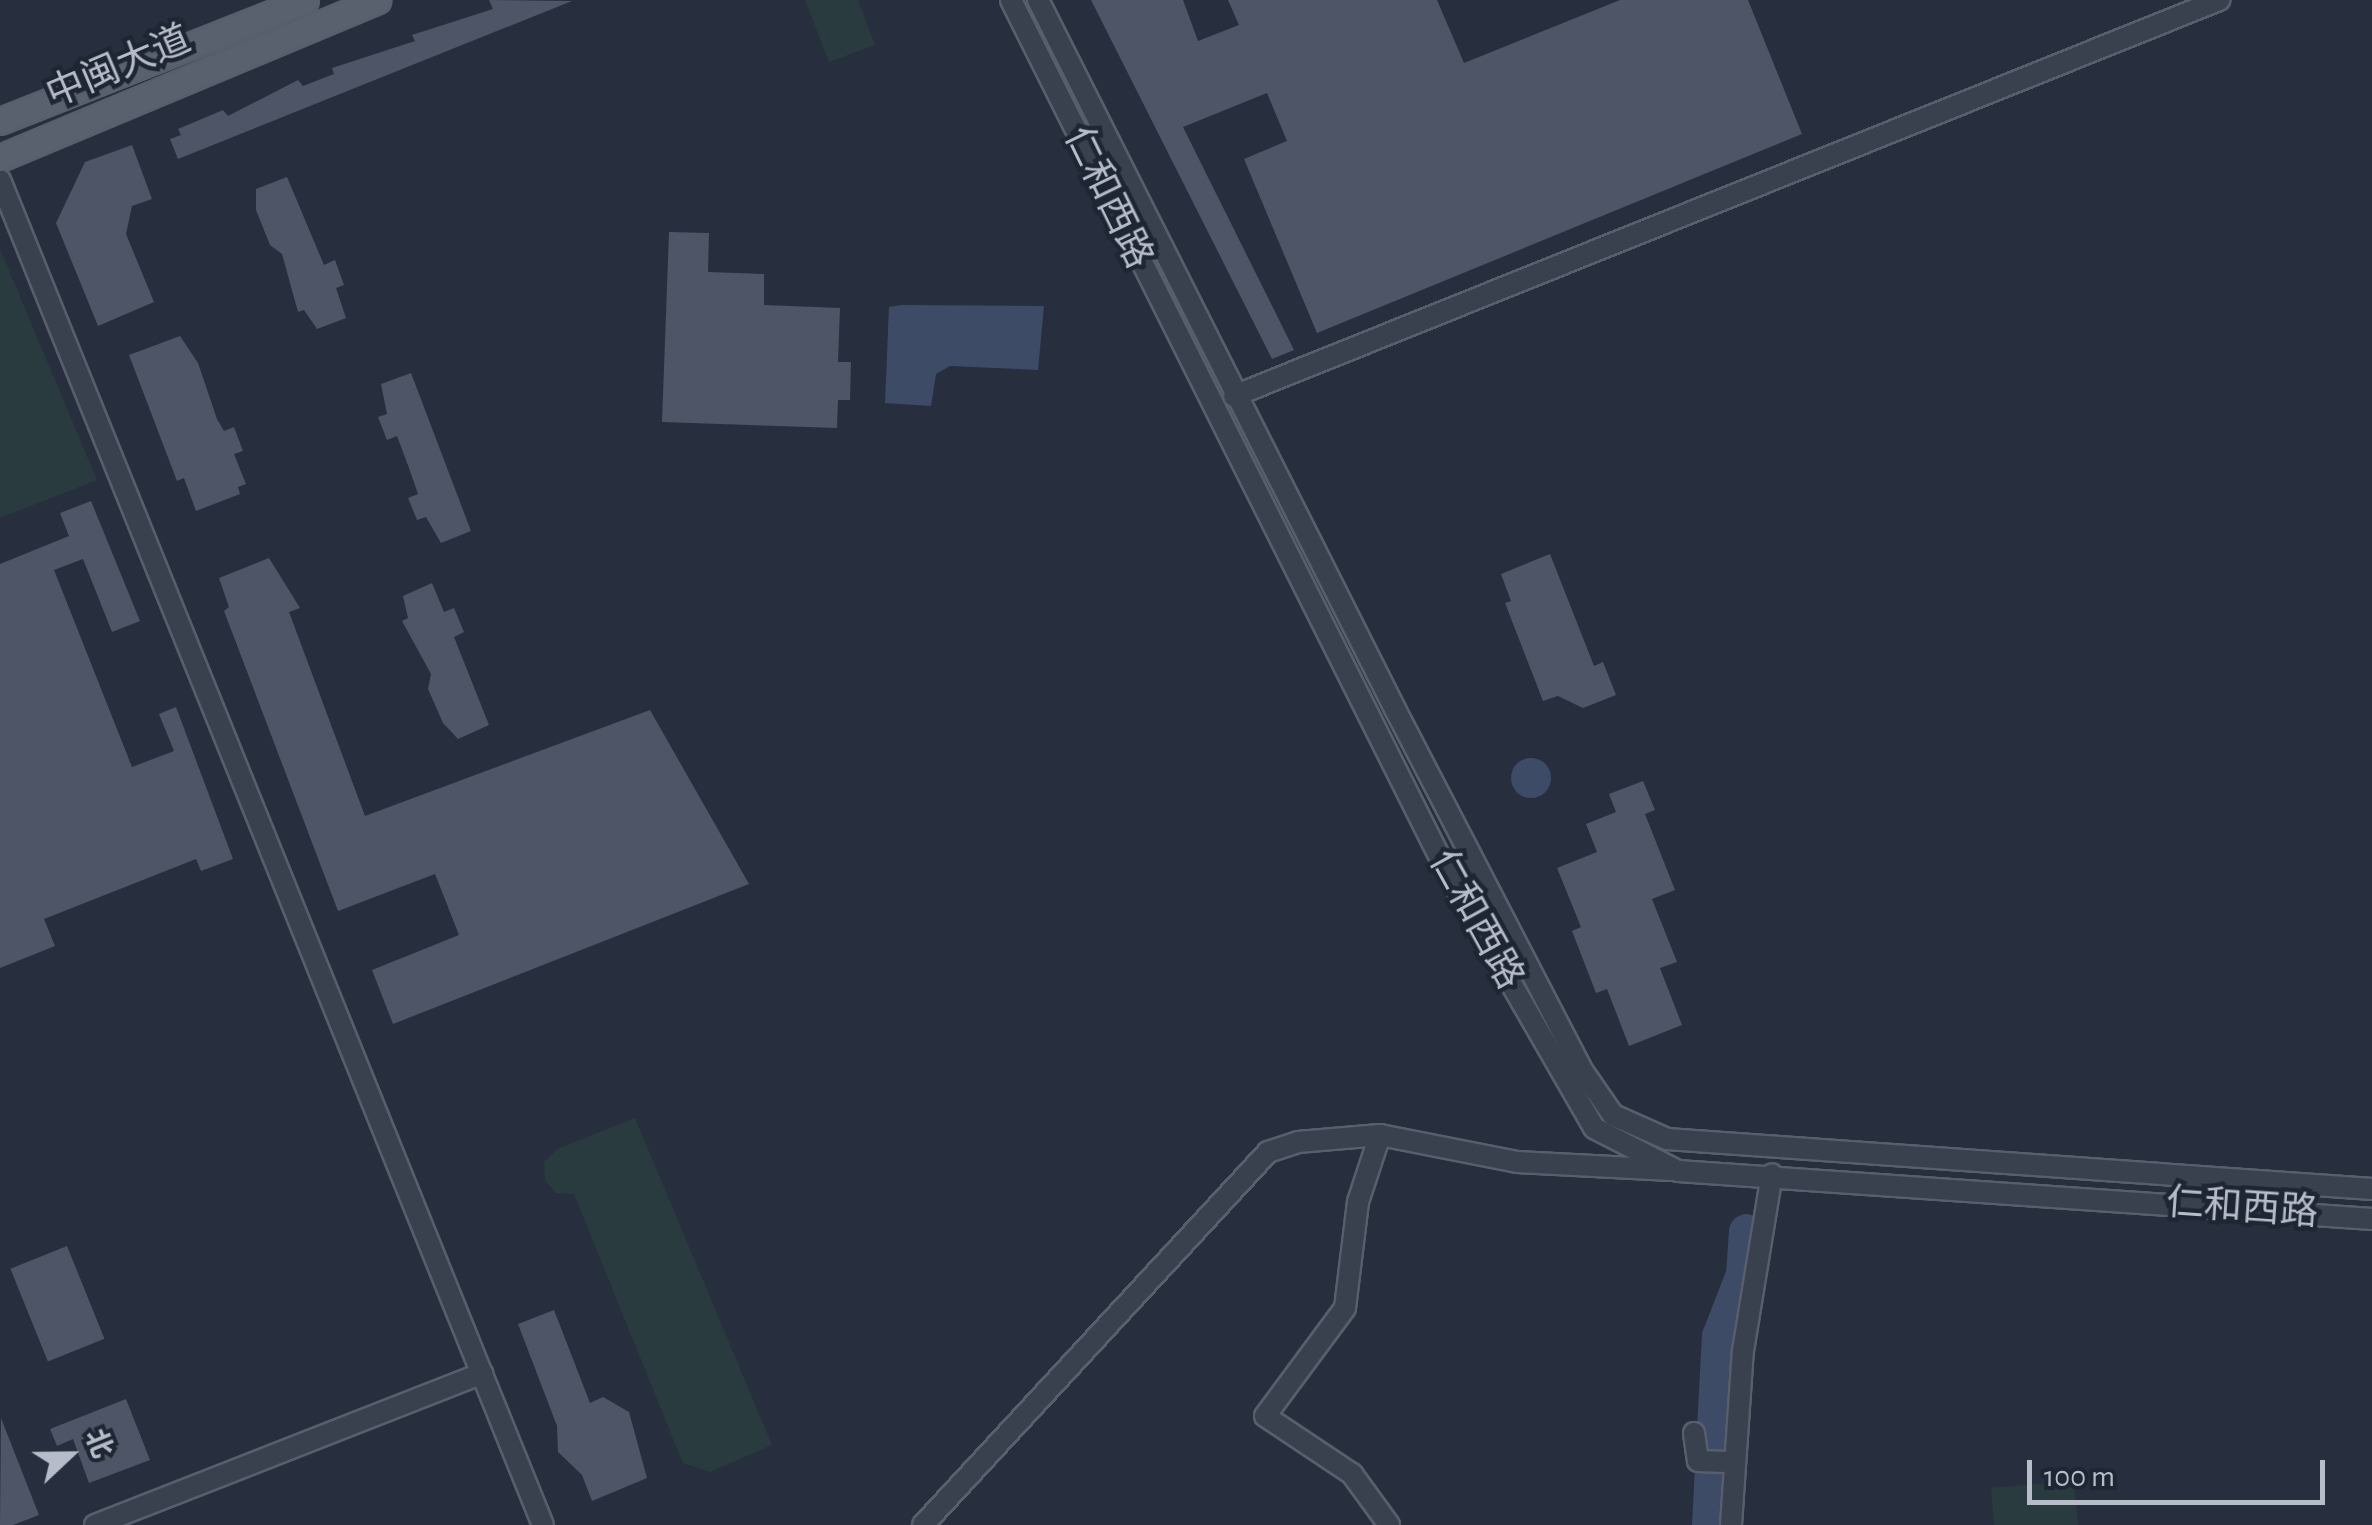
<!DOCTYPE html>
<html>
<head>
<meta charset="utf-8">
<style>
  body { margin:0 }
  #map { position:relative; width:2372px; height:1525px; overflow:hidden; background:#272f3e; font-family:"Alegreya Sans","Noto Sans SC",sans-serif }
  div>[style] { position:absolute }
  .green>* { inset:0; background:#293b3f }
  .water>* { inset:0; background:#3d4b66 }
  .round { border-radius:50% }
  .river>* { height:35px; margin:-17.5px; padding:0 17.5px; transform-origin:17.5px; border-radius:17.5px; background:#3d4b66 }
  .building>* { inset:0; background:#4d5567; transform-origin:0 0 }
  .roads { filter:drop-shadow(2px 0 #585f6c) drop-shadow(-2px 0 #585f6c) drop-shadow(0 2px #585f6c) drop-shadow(0 -2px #585f6c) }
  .minor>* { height:20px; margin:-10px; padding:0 10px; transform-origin:10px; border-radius:10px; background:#3a414e }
  .major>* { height:25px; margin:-12.5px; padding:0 12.5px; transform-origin:12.5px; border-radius:12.5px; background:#59606e }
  span { translate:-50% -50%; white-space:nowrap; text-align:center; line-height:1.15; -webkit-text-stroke:9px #1f2633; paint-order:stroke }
  .street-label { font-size:38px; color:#b7bcc9 }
  .north { position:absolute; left:20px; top:1405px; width:100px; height:100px; -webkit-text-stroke:8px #1f2633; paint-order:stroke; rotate:68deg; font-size:28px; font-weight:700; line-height:40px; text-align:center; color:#b7bcc9 }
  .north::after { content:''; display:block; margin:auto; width:35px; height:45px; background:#b7bcc9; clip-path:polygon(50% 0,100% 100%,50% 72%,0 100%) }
  .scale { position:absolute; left:2027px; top:1460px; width:298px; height:45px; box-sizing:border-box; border:5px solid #b7bcc9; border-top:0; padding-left:12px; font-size:30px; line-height:35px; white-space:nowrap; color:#b7bcc9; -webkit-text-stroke:8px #1f2633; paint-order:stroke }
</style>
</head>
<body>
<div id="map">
  <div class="green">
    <div style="clip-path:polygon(805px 0,858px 0,875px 45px,829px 62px)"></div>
    <div style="clip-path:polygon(0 249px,97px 480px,0 518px)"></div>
    <div style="clip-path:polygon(635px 1118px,772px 1445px,710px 1472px,683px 1463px,574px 1194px,556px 1193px,545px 1180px,544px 1162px,557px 1149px)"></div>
    <div style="clip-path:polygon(2074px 1481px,2078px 1525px,1994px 1525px,1991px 1488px)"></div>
  </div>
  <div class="water">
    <div style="clip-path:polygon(902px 305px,1044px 306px,1038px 370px,950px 366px,936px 374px,931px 406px,885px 403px,889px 307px)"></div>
    <div class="round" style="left:1511px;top:758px;width:40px;height:40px"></div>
  </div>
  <div class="river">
    <div style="left:1709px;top:1525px;width:189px;rotate:-87deg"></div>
    <div style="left:1719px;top:1336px;width:66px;rotate:-68.8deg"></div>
    <div style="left:1743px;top:1274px;width:43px;rotate:-86deg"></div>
  </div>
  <div class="building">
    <div style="clip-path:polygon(489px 0,572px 1px,178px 159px,170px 139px,181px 135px,178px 129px,223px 110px,228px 116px,298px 80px,303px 86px,334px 74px,332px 68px,415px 41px,412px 35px,493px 9px)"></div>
    <div style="clip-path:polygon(1091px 0,1183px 0,1198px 41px,1239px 25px,1228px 0,1437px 0,1464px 63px,1620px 0,1748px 0,1802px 134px,1317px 333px,1244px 159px,1287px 141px,1267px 93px,1183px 127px,1294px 350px,1272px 359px)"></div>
    <div style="clip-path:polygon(132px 145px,152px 199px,132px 206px,126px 234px,154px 302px,98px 326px,56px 223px,85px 162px)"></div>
    <div style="clip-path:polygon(287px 177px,324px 265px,335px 260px,344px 285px,336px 288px,346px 318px,317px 329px,304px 310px,298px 312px,282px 254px,270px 245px,256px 210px,256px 189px)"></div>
    <div style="clip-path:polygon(669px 232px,709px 233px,708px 272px,764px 274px,764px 305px,840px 308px,838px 362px,851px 362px,850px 400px,838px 400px,837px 428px,662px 422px)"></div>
    <div style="clip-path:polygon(180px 336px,198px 363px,217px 419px,224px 431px,234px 427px,243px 451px,234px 454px,246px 484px,238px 487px,240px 494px,196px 511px,184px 478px,177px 481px,129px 355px)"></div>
    <div style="clip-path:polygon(411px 373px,471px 531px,441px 543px,426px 517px,417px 520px,408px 498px,418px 494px,409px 468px,397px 436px,387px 440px,378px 417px,387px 414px,381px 384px)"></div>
    <div style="clip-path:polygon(91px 501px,140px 621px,112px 632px,83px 559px,54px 570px,132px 767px,174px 751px,159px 714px,176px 707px,233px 859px,201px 871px,196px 859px,44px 919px,55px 946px,0 968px,0 564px,69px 536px,60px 513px)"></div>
    <div style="clip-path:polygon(1550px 554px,1594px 666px,1603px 662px,1616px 695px,1583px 708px,1558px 696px,1543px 701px,1505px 603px,1511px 601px,1501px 574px)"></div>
    <div style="clip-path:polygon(269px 558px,300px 608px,289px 612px,365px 816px,650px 710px,749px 884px,393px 1024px,372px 970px,459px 935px,435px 874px,338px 911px,224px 611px,229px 607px,219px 578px)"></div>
    <div style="clip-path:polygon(432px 583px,444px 612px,454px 608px,464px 632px,454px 637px,489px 725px,458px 739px,443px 723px,428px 689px,431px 674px,402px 621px,408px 618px,403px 596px)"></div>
    <div style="clip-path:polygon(1643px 781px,1655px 810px,1645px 814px,1675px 890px,1652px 899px,1677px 962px,1660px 968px,1682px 1025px,1629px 1046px,1607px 989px,1596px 993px,1572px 931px,1581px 927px,1557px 868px,1597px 852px,1586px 824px,1616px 812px,1609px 794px)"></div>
    <div style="left:67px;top:1246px;width:100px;height:61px;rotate:68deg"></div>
    <div style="clip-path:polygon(554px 1310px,590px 1403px,603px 1397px,629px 1412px,647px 1478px,592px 1501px,582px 1475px,558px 1452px,557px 1426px,518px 1324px)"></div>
    <div style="clip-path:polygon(126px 1399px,150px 1460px,89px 1483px,73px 1439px,57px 1446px,50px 1429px)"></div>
    <div style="clip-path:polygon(1px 1418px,39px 1515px,13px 1525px,0 1525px)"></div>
  </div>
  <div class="roads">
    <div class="minor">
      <div style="left:1011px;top:0;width:975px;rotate:63.43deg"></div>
      <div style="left:1447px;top:872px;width:295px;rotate:60.1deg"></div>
      <div style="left:1594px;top:1128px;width:94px;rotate:27.1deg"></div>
      <div style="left:1678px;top:1171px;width:696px;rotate:3.96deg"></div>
      <div style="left:1038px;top:0;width:794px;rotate:63.27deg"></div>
      <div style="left:1395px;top:709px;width:410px;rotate:62.6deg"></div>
      <div style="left:1584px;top:1073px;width:51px;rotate:55.4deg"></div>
      <div style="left:1613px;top:1115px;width:59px;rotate:24deg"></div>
      <div style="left:1667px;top:1139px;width:707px;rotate:4.06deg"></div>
      <div style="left:0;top:180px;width:1450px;rotate:68.02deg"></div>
      <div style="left:1234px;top:396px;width:1062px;rotate:-21.9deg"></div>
      <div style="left:1380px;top:1135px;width:71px;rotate:108.2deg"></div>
      <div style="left:1358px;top:1202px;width:107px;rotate:97deg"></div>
      <div style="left:1345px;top:1308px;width:134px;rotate:126.5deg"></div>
      <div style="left:1265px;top:1416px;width:105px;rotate:33.7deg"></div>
      <div style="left:1352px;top:1474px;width:63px;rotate:54deg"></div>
      <div style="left:1694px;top:1433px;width:28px;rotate:82deg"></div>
      <div style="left:1698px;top:1461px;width:37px;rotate:2deg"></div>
      <div style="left:95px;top:1525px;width:416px;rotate:-21.4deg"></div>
      <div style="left:923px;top:1525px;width:508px;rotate:-47.23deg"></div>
      <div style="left:1268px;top:1152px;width:32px;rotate:-18deg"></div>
      <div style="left:1298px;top:1142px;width:82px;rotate:-4.9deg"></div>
      <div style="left:1380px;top:1135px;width:140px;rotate:11.1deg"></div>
      <div style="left:1517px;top:1162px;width:154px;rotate:3deg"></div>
      <div style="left:1731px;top:1525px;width:174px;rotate:-86.1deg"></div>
      <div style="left:1743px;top:1351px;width:179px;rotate:-80.7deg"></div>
    </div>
    <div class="major">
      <div style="left:0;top:121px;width:328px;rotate:-21.6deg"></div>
      <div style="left:0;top:158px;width:409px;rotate:-22.7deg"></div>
    </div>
  </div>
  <div class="street-label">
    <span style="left:119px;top:68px;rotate:-23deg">中闽大道</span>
    <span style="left:1107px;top:198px;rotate:64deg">仁和西路</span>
    <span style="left:1475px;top:920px;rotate:61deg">仁和西路</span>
    <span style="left:2242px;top:1209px;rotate:4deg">仁和西路</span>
  </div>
  <div class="north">北</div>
  <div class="scale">100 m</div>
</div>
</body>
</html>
